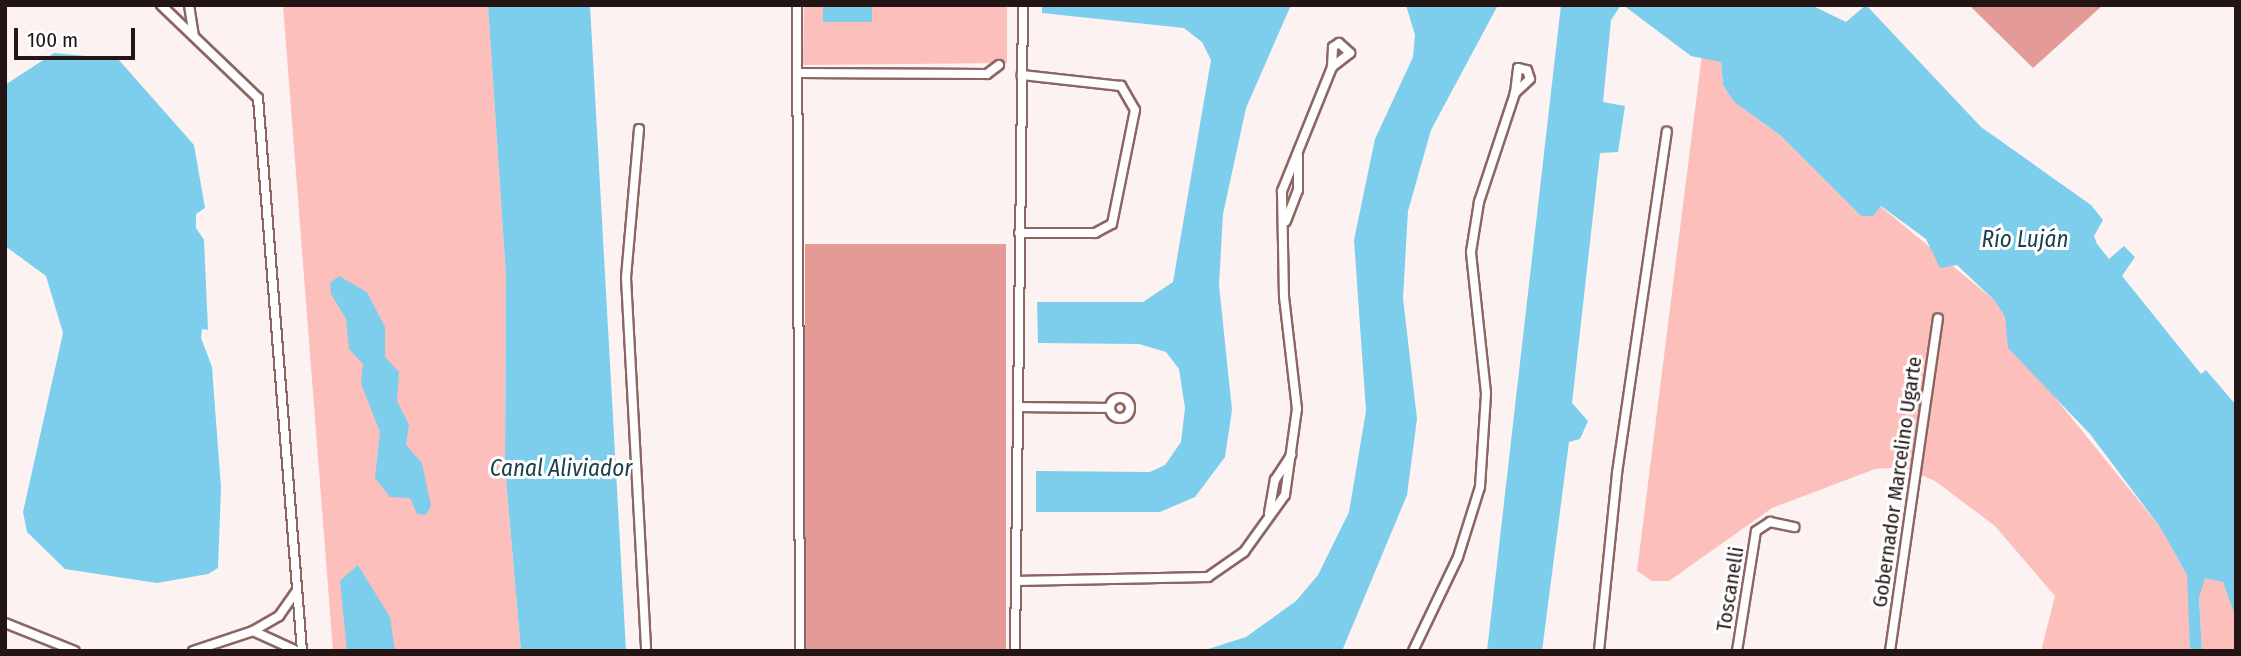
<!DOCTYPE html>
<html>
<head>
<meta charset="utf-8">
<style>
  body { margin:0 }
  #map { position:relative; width:2241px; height:656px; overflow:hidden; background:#fbf2f1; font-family:"Fira Sans Condensed",sans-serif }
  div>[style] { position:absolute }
  .green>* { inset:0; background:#fcbfbb }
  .forest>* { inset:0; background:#e49a96; transform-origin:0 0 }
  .water>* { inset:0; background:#7dceec; transform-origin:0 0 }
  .roads { filter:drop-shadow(2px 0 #8b6663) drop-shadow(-2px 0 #8b6663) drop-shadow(0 2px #8b6663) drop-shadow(0 -2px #8b6663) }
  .minor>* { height:8px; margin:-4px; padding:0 4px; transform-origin:4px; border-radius:4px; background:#fff }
  .minor>.ring { margin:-4px; padding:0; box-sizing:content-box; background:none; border:8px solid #fff; border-radius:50% }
  span { translate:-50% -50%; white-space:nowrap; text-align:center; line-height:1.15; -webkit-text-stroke:6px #fff; paint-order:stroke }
  .street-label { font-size:21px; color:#231514 }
  .water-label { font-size:23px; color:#1a404d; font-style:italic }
  .frame { position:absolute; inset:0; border:7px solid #231514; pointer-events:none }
  .scale { position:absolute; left:14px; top:28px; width:121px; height:32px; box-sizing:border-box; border:4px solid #231514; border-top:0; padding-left:9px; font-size:21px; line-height:24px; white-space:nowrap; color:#231514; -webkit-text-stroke:5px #fff; paint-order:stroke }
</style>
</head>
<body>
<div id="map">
  <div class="green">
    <div style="clip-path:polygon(283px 5px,488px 5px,506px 277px,505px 468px,521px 651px,333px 651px)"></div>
    <div style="clip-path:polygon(804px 5px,823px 5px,824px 22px,872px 22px,872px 5px,1007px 5px,1007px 63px,803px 65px)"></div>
    <div style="clip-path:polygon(1702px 54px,1721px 62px,1723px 85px,1734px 102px,1780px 135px,1861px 216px,1880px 206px,1995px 301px,2057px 400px,2160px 527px,2187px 575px,2194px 651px,2041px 651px,2055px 596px,1995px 526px,1935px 481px,1903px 467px,1875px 469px,1772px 508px,1669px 581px,1652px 581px,1637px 571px)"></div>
    <div style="clip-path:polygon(2204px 577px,2223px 582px,2236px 619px,2236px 651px,2202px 651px,2199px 598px)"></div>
  </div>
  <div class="forest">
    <div style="clip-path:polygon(1969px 5px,2103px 5px,2033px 68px)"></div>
    <div style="left:1006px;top:244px;width:407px;height:201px;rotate:90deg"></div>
  </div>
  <div class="water">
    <div style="clip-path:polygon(488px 5px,590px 5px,626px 651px,521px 651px,505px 468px,506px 277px)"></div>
    <div style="left:823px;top:5px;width:49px;height:17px"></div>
    <div style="clip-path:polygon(1042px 5px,1291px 5px,1246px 108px,1223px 214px,1219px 285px,1232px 410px,1225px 457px,1195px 497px,1160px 512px,1036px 512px,1036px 471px,1150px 472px,1165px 465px,1181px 442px,1185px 408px,1179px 369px,1166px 352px,1139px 344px,1038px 343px,1037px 302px,1143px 302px,1173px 282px,1211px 60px,1202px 42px,1184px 28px,1042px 13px)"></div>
    <div style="clip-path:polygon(1406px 5px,1498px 5px,1431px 130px,1408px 211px,1403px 298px,1417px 419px,1407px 495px,1342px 651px,1202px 651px,1246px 637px,1296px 601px,1318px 575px,1349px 512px,1366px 411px,1354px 240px,1375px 139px,1413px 57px,1415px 35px)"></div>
    <div style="clip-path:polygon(1561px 5px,1621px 5px,1611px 20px,1603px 102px,1625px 106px,1618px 152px,1600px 153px,1572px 403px,1588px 421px,1580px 439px,1569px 442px,1542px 651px,1487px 651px)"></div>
    <div style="clip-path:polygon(1623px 5px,1811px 5px,1846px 22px,1866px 5px,1981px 127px,2091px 205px,2103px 220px,2094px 236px,2097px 244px,2109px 259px,2124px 246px,2135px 257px,2122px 276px,2201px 374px,2206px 370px,2236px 405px,2236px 619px,2223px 582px,2205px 578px,2199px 598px,2202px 651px,2190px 648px,2187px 575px,2160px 527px,2090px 434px,2008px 348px,2005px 317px,1995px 301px,1957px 265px,1940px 268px,1926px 239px,1881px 206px,1873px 216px,1861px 216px,1780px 135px,1734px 102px,1723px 85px,1721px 62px,1691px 56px)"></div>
    <div style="clip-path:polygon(54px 53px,118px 59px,194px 145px,205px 208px,196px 214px,196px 228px,204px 240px,208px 330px,202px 329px,201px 338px,212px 367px,221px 488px,218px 568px,208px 574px,157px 583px,65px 569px,27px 532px,23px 512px,63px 333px,46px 276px,5px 246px,5px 85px)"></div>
    <div style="clip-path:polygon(339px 276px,367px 292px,385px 327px,385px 357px,399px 372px,397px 401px,409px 425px,406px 445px,422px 463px,431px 506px,426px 515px,417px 514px,410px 498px,390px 497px,375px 478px,380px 432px,361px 384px,363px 364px,349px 349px,346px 319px,331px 294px,330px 283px)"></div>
    <div style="clip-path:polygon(358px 565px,390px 617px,395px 651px,347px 651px,340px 581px)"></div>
  </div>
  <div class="roads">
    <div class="minor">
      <div style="left:161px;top:5px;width:134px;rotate:43.8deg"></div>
      <div style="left:258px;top:98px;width:555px;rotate:85.45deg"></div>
      <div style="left:189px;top:5px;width:30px;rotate:81deg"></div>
      <div style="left:797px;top:5px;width:646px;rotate:89.73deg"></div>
      <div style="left:1339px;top:43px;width:15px;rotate:42deg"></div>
      <div style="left:1350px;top:53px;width:23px;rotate:142deg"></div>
      <div style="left:1332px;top:67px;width:20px;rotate:-87deg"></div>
      <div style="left:1333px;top:47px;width:7px;rotate:-34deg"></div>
      <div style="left:1518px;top:68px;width:9px;rotate:13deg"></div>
      <div style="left:1527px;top:70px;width:9px;rotate:72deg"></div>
      <div style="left:1530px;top:79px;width:21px;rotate:137deg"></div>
      <div style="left:1515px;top:93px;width:25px;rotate:-83deg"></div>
      <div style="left:799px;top:73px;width:188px;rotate:0.3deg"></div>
      <div style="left:987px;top:74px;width:15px;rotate:-37deg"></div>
      <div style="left:639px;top:129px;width:150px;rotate:95deg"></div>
      <div style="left:626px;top:278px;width:374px;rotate:86.9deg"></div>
      <div style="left:1286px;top:221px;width:33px;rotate:-69deg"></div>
      <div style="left:1298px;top:190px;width:34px;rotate:-90deg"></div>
      <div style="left:1019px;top:233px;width:76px"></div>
      <div style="left:1095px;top:233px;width:19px;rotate:-28deg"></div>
      <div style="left:1112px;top:224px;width:116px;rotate:-78.6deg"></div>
      <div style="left:1135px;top:110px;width:28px;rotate:-120deg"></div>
      <div style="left:1121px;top:86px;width:100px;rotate:-173.7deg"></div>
      <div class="ring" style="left:1110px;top:398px;width:12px;height:12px"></div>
      <div style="left:1018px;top:407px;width:91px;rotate:0.6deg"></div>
      <div style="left:1269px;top:513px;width:34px;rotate:-80deg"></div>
      <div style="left:1275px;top:480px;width:30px;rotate:-57deg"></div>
      <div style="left:1016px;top:581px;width:192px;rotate:-1.2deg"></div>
      <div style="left:1208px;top:577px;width:44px;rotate:-34.8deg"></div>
      <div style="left:1244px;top:552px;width:70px;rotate:-54.3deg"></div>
      <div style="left:1285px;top:495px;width:87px;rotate:-82.1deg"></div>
      <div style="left:1297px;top:409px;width:113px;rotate:-96.6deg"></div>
      <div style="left:1284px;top:297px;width:106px;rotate:-91.1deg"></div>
      <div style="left:1282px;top:191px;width:134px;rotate:-68deg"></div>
      <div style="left:5px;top:623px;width:75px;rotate:21.8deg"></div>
      <div style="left:253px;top:631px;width:30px;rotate:-30deg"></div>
      <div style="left:279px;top:616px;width:29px;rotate:-55deg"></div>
      <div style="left:193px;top:651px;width:63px;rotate:-18.4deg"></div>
      <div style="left:253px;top:631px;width:48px;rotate:24.4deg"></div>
      <div style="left:1015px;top:651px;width:646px;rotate:-89.29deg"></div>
      <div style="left:1413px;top:651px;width:104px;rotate:-64.4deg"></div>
      <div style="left:1458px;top:557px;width:73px;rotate:-72.6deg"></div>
      <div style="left:1480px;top:487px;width:94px;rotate:-86.3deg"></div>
      <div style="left:1486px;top:393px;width:142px;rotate:-96.1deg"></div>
      <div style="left:1471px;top:252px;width:51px;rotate:-80.9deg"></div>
      <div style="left:1479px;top:202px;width:115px;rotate:-71.7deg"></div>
      <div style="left:1599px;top:651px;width:179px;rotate:-84.2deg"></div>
      <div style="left:1617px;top:473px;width:345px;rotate:-81.7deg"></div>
      <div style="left:1737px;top:651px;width:121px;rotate:-81deg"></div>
      <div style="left:1756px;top:531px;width:17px;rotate:-33deg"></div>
      <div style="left:1770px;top:522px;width:25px;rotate:12deg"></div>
      <div style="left:1890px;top:651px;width:336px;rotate:-81.8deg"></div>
    </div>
  </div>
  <div class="street-label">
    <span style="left:1897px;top:482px;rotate:-82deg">Gobernador Marcelino Ugarte</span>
    <span style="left:1730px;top:589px;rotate:-81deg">Toscanelli</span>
  </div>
  <div class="water-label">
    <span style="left:2025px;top:239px">Río Luján</span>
    <span style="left:561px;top:468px">Canal Aliviador</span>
  </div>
  <div class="frame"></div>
  <div class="scale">100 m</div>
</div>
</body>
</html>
